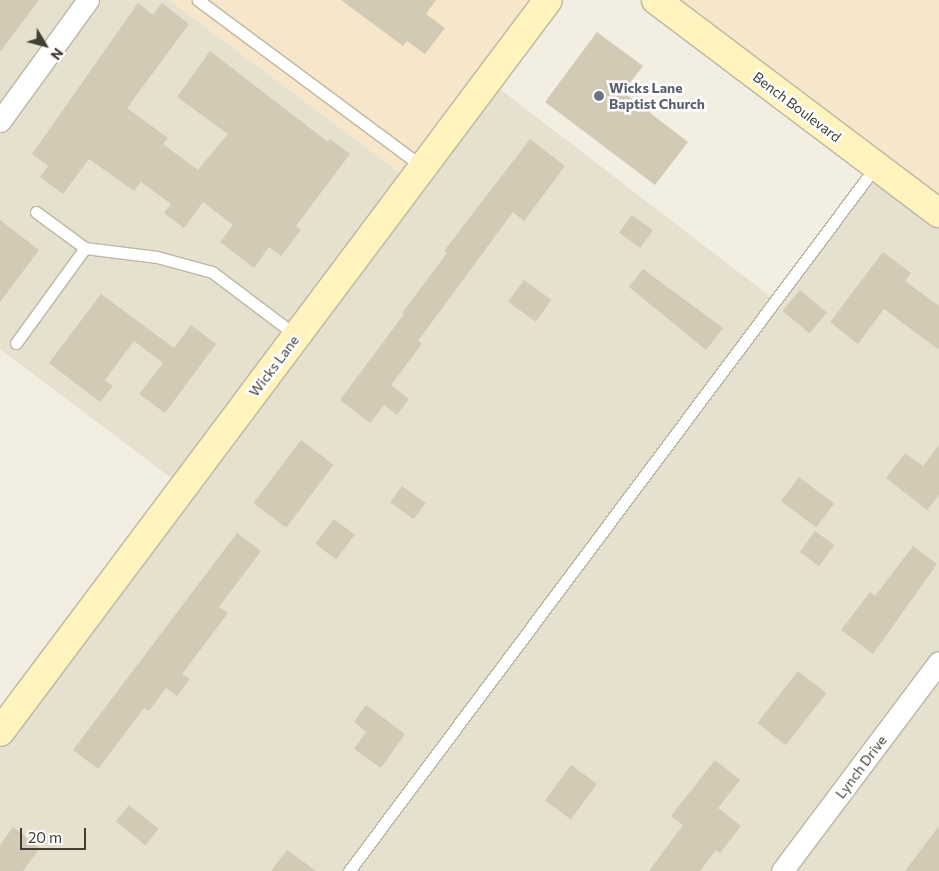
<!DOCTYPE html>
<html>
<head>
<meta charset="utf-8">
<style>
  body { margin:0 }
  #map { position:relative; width:939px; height:871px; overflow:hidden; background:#f2eee1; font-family:Commissioner,sans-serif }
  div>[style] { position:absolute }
  .residential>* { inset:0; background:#e6e0cf }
  .commercial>* { inset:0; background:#f6e6ca }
  .building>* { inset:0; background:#d3cab6; transform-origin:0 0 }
  .roads { filter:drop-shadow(1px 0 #bdb6a4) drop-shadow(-1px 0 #bdb6a4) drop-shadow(0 1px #bdb6a4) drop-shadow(0 -1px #bdb6a4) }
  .lane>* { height:11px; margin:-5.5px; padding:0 5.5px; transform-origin:5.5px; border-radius:5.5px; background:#fff }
  .street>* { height:21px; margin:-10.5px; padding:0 10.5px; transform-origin:10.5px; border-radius:10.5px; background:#fff }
  .secondary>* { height:28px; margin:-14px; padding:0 14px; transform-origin:14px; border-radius:14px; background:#fff4be }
  .dots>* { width:14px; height:14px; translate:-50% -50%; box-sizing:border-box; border:2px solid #fff; border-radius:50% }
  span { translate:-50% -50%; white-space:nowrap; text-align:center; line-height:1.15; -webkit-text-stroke:5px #fff; paint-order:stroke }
  .worship-label { font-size:14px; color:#5b616d; font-weight:700 }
  .left { translate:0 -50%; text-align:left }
  .street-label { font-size:14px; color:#433e32 }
  .north { position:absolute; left:20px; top:20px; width:50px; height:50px; -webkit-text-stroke:4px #fff; paint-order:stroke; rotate:127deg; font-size:14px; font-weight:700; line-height:20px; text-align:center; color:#433e32 }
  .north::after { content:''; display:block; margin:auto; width:18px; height:22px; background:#433e32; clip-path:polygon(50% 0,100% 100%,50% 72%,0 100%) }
  .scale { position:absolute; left:20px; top:828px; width:66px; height:22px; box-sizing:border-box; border:2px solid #433e32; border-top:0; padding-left:6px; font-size:15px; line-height:18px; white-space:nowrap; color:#433e32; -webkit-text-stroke:4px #fff; paint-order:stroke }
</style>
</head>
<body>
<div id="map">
  <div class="residential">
    <div style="clip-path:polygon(0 0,169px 0,412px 182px,488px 80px,775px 300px,876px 166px,939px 212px,939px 871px,0 871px,0 721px,183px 487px,0 349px)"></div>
  </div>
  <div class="commercial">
    <div style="clip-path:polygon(169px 0,548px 0,412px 182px)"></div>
    <div style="clip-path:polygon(656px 0,939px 0,939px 211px)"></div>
  </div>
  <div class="building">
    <div style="clip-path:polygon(0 0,39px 0,0 52px)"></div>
    <div style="clip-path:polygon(341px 0,436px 0,426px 14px,445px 28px,425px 54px,407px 41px,403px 46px)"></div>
    <div style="clip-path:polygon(138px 3px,153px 15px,162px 3px,189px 24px,127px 108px,168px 138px,163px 144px,198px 170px,228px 134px,177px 97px,210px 51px,328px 142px,330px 139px,350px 154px,296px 226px,301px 230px,281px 256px,269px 247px,254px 268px,220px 242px,233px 225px,203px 202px,184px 228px,164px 213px,171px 204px,141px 182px,134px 191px,89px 159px,63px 194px,40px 177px,48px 166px,32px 154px)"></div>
    <div style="clip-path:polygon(597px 32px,643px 66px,623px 92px,688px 142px,655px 185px,545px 102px)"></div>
    <div style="clip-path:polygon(530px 139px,565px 166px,524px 221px,513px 212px,418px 341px,422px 344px,391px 385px,409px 399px,397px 415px,384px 405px,370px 423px,340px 400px,404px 314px,402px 313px,447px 253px,444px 251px)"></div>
    <div style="left:632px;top:215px;width:26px;height:22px;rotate:36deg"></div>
    <div style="clip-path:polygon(0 220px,39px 250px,0 302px)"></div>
    <div style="clip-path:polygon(883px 252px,911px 273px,905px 281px,939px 306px,939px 350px,884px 309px,858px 344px,830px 322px)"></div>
    <div style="clip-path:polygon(643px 269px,723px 328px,706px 350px,629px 287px)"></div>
    <div style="left:524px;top:280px;width:34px;height:27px;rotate:36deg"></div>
    <div style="left:800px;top:290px;width:35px;height:27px;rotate:40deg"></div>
    <div style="clip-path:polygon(101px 294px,174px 348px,191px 325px,216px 344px,165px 413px,139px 394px,163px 363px,134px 341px,105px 380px,113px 386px,100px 402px,49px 363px)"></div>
    <div style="left:301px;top:440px;width:41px;height:79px;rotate:37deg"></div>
    <div style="clip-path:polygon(939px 445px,939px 495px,927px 510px,886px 478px,905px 453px,923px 466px)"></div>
    <div style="left:799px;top:477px;width:44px;height:30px;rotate:37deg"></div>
    <div style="left:402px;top:486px;width:29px;height:20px;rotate:36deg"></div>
    <div style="left:334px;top:519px;width:26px;height:31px;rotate:37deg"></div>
    <div style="left:815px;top:531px;width:24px;height:26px;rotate:36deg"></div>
    <div style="clip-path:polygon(237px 533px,261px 551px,219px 607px,228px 613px,182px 674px,190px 679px,177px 696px,166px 688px,149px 711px,144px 708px,98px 769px,73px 750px)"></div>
    <div style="clip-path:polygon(913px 546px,937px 564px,873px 654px,841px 630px,870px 592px,875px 596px)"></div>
    <div style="left:798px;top:671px;width:36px;height:66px;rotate:38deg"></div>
    <div style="clip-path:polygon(366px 705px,405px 734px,381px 768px,354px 749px,366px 732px,354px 722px)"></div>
    <div style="clip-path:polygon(715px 760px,740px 780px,718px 808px,741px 826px,720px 853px,716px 850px,700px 871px,649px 871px,683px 825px,671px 816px)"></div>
    <div style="left:571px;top:765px;width:32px;height:44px;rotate:36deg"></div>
    <div style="left:129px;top:805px;width:38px;height:21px;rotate:39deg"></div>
    <div style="clip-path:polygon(939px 826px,939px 871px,905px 871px)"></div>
    <div style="clip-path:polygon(13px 827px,40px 848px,23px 871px,0 871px,0 845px)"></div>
    <div style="clip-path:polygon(287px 850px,316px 871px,271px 871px)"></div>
  </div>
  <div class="roads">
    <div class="lane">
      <div style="left:198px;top:0;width:280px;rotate:36.6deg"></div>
      <div style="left:36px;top:212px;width:61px;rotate:36.3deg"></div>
      <div style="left:85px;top:248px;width:73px;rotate:7.1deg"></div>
      <div style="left:157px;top:257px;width:57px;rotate:15.3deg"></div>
      <div style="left:212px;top:272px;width:106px;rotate:37deg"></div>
      <div style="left:16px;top:343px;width:117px;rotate:-54deg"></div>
      <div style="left:349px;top:871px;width:880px;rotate:-53.22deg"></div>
    </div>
    <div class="street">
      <div style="left:0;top:121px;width:150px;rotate:-54deg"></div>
      <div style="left:782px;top:871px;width:261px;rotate:-53.1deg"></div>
    </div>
    <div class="secondary">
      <div style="left:656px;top:0;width:354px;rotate:37deg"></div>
      <div style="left:0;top:732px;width:914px;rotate:-53.18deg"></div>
    </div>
  </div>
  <div class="dots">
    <div style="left:599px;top:96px;background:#6b7280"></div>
  </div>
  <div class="worship-label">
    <span class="left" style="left:609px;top:96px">Wicks Lane<br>Baptist Church</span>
  </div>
  <div class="street-label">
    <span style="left:797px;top:107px;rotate:37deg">Bench Boulevard</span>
    <span style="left:274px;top:366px;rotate:-53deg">Wicks Lane</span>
    <span style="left:861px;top:767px;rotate:-53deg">Lynch Drive</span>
  </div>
  <div class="north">N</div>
  <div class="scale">20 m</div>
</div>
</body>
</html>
